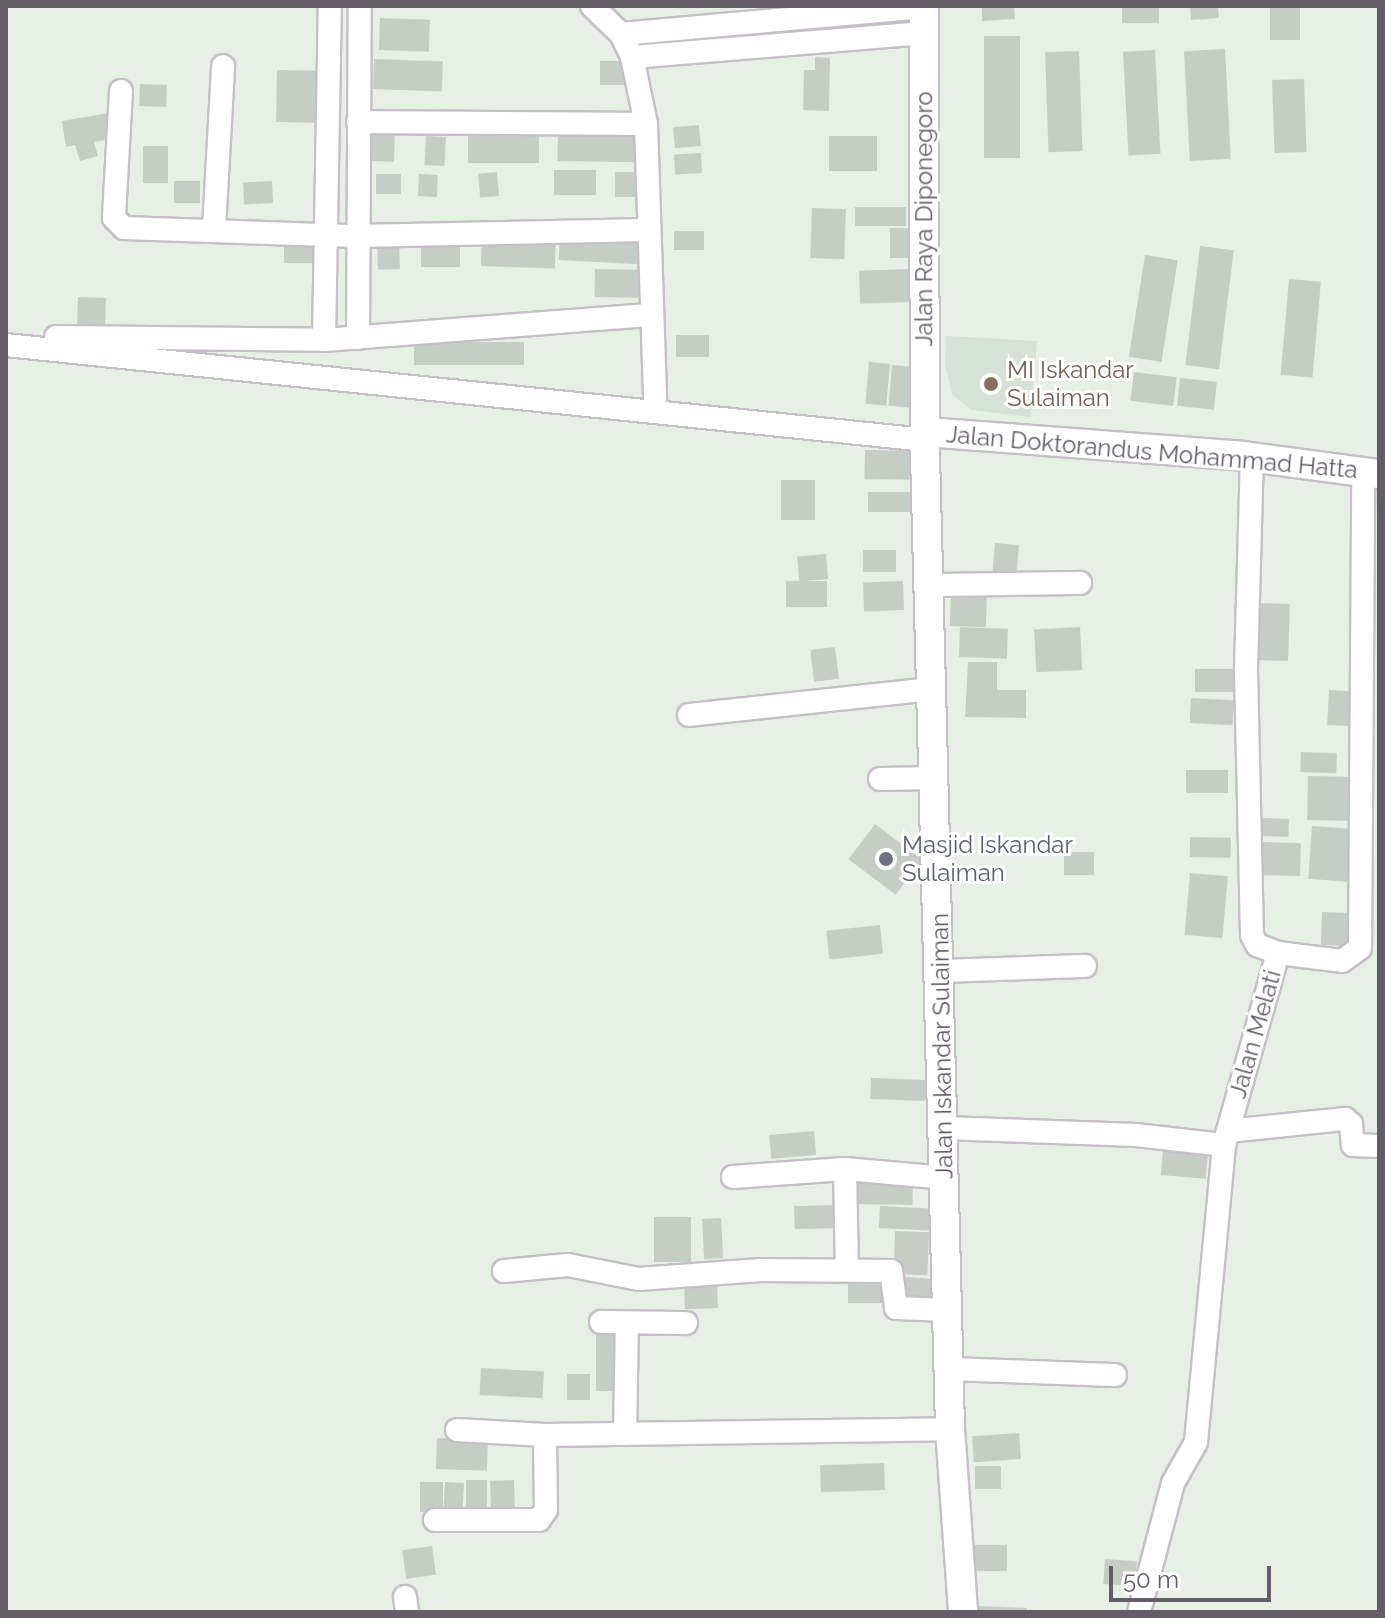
<!DOCTYPE html>
<html>
<head>
<meta charset="utf-8">
<style>
  body { margin:0 }
  #map { position:relative; width:1385px; height:1618px; overflow:hidden; background:#e6f0e5; font-family:Raleway,sans-serif }
  div>[style] { position:absolute }
  .education>* { inset:0; background:#d7e2d6 }
  .building>* { inset:0; background:#c5cec4; transform-origin:0 0 }
  .roads { filter:drop-shadow(2px 0 #c6bfc7) drop-shadow(-2px 0 #c6bfc7) drop-shadow(0 2px #c6bfc7) drop-shadow(0 -2px #c6bfc7) }
  .minor>* { height:22px; margin:-11px; padding:0 11px; transform-origin:11px; border-radius:11px; background:#fff }
  .tertiary>* { height:28px; margin:-14px; padding:0 14px; transform-origin:14px; border-radius:14px; background:#fff }
  .dots>* { width:22px; height:22px; translate:-50% -50%; box-sizing:border-box; border:4px solid #fff; border-radius:50% }
  span { translate:-50% -50%; white-space:nowrap; text-align:center; line-height:1.15; -webkit-text-stroke:6px #fff; paint-order:stroke }
  .street-label { font-size:24px; color:#645d67 }
  .education-label { font-size:24px; color:#785e54 }
  .left { translate:0 -50%; text-align:left }
  .worship-label { font-size:24px; color:#5b616d }
  .frame { position:absolute; inset:0; border:8px solid #645d67; pointer-events:none }
  .scale { position:absolute; left:1109px; top:1566px; width:162px; height:36px; box-sizing:border-box; border:4px solid #645d67; border-top:0; padding-left:10px; font-size:24px; line-height:28px; white-space:nowrap; color:#645d67; -webkit-text-stroke:6px #fff; paint-order:stroke }
</style>
</head>
<body>
<div id="map">
  <div class="education">
    <div style="clip-path:polygon(946px 336px,1037px 341px,1031px 417px,971px 410px,952px 394px,945px 364px)"></div>
  </div>
  <div class="building">
    <div style="clip-path:polygon(982px 6px,1014px 6px,1015px 19px,982px 21px)"></div>
    <div style="left:1122px;top:6px;width:37px;height:17px"></div>
    <div style="clip-path:polygon(1190px 6px,1218px 6px,1219px 18px,1191px 20px)"></div>
    <div style="left:1270px;top:6px;width:30px;height:34px"></div>
    <div style="left:380px;top:18px;width:50px;height:32px;rotate:2deg"></div>
    <div style="left:984px;top:36px;width:36px;height:122px"></div>
    <div style="left:1225px;top:49px;width:110px;height:41px;rotate:87deg"></div>
    <div style="left:1155px;top:50px;width:104px;height:32px;rotate:87deg"></div>
    <div style="left:1079px;top:51px;width:100px;height:34px;rotate:88deg"></div>
    <div style="clip-path:polygon(815px 57px,830px 58px,829px 111px,803px 110px,804px 70px,815px 70px)"></div>
    <div style="left:374px;top:59px;width:69px;height:30px;rotate:2deg"></div>
    <div style="left:600px;top:61px;width:28px;height:24px"></div>
    <div style="left:277px;top:70px;width:39px;height:52px;rotate:1deg"></div>
    <div style="left:1304px;top:79px;width:73px;height:32px;rotate:88deg"></div>
    <div style="left:140px;top:84px;width:27px;height:22px;rotate:2deg"></div>
    <div style="clip-path:polygon(109px 113px,114px 139px,94px 142px,98px 156px,80px 161px,75px 145px,66px 147px,62px 121px)"></div>
    <div style="left:699px;top:125px;width:21px;height:26px;rotate:85deg"></div>
    <div style="left:558px;top:132px;width:77px;height:29px;rotate:1deg"></div>
    <div style="left:371px;top:133px;width:24px;height:28px;rotate:2deg"></div>
    <div style="left:468px;top:135px;width:71px;height:28px"></div>
    <div style="left:426px;top:136px;width:20px;height:29px;rotate:3deg"></div>
    <div style="left:829px;top:136px;width:48px;height:35px"></div>
    <div style="left:143px;top:146px;width:25px;height:37px"></div>
    <div style="left:701px;top:153px;width:20px;height:27px;rotate:87deg"></div>
    <div style="left:554px;top:170px;width:42px;height:25px"></div>
    <div style="left:497px;top:172px;width:24px;height:19px;rotate:85deg"></div>
    <div style="left:615px;top:172px;width:23px;height:25px"></div>
    <div style="left:376px;top:174px;width:25px;height:20px"></div>
    <div style="left:419px;top:174px;width:19px;height:22px;rotate:3deg"></div>
    <div style="left:174px;top:181px;width:26px;height:22px"></div>
    <div style="left:272px;top:181px;width:22px;height:29px;rotate:87deg"></div>
    <div style="left:906px;top:207px;width:19px;height:51px;rotate:90deg"></div>
    <div style="left:812px;top:208px;width:34px;height:50px;rotate:2deg"></div>
    <div style="left:890px;top:228px;width:23px;height:30px"></div>
    <div style="left:704px;top:231px;width:19px;height:30px;rotate:90deg"></div>
    <div style="left:482px;top:234px;width:74px;height:32px;rotate:2deg"></div>
    <div style="left:560px;top:235px;width:80px;height:25px;rotate:3deg"></div>
    <div style="left:284px;top:241px;width:29px;height:22px"></div>
    <div style="left:399px;top:242px;width:27px;height:22px;rotate:88deg"></div>
    <div style="left:421px;top:242px;width:39px;height:25px"></div>
    <div style="left:1200px;top:246px;width:34px;height:120px;rotate:7deg"></div>
    <div style="left:1145px;top:255px;width:33px;height:103px;rotate:9deg"></div>
    <div style="left:595px;top:269px;width:44px;height:28px;rotate:1deg"></div>
    <div style="left:910px;top:269px;width:33px;height:51px;rotate:88deg"></div>
    <div style="left:1289px;top:279px;width:32px;height:96px;rotate:5deg"></div>
    <div style="left:78px;top:297px;width:28px;height:33px;rotate:2deg"></div>
    <div style="left:676px;top:335px;width:33px;height:22px"></div>
    <div style="left:524px;top:342px;width:23px;height:110px;rotate:90deg"></div>
    <div style="left:869px;top:362px;width:21px;height:42px;rotate:5deg"></div>
    <div style="left:892px;top:365px;width:24px;height:41px;rotate:5deg"></div>
    <div style="left:1134px;top:372px;width:43px;height:29px;rotate:7deg"></div>
    <div style="left:1180px;top:378px;width:37px;height:28px;rotate:6deg"></div>
    <div style="left:865px;top:450px;width:45px;height:29px;rotate:1deg"></div>
    <div style="left:781px;top:480px;width:34px;height:40px"></div>
    <div style="left:911px;top:492px;width:20px;height:43px;rotate:90deg"></div>
    <div style="left:995px;top:543px;width:24px;height:34px;rotate:5deg"></div>
    <div style="left:896px;top:550px;width:22px;height:33px;rotate:90deg"></div>
    <div style="left:826px;top:554px;width:25px;height:29px;rotate:85deg"></div>
    <div style="left:827px;top:581px;width:26px;height:41px;rotate:90deg"></div>
    <div style="left:903px;top:581px;width:29px;height:40px;rotate:88deg"></div>
    <div style="left:951px;top:594px;width:36px;height:32px;rotate:2deg"></div>
    <div style="left:1259px;top:603px;width:31px;height:57px;rotate:2deg"></div>
    <div style="left:960px;top:627px;width:48px;height:30px;rotate:2deg"></div>
    <div style="left:1080px;top:627px;width:43px;height:46px;rotate:87deg"></div>
    <div style="left:835px;top:647px;width:32px;height:25px;rotate:83deg"></div>
    <div style="clip-path:polygon(968px 662px,997px 662px,997px 690px,1026px 690px,1026px 718px,965px 717px)"></div>
    <div style="left:1195px;top:669px;width:40px;height:23px"></div>
    <div style="left:1329px;top:690px;width:22px;height:35px;rotate:3deg"></div>
    <div style="left:1191px;top:698px;width:43px;height:25px;rotate:3deg"></div>
    <div style="left:1301px;top:752px;width:36px;height:20px;rotate:2deg"></div>
    <div style="left:1228px;top:770px;width:23px;height:42px;rotate:90deg"></div>
    <div style="left:1308px;top:776px;width:42px;height:44px;rotate:1deg"></div>
    <div style="left:1262px;top:818px;width:27px;height:18px;rotate:2deg"></div>
    <div style="left:875px;top:824px;width:59px;height:44px;rotate:37deg"></div>
    <div style="left:1312px;top:826px;width:40px;height:53px;rotate:4deg"></div>
    <div style="left:1190px;top:837px;width:41px;height:20px;rotate:1deg"></div>
    <div style="left:1263px;top:842px;width:38px;height:33px;rotate:2deg"></div>
    <div style="left:1064px;top:852px;width:30px;height:23px"></div>
    <div style="left:1190px;top:873px;width:38px;height:62px;rotate:5deg"></div>
    <div style="left:1322px;top:912px;width:28px;height:33px;rotate:2deg"></div>
    <div style="left:880px;top:925px;width:29px;height:54px;rotate:84deg"></div>
    <div style="left:871px;top:1078px;width:55px;height:21px;rotate:2deg"></div>
    <div style="left:814px;top:1131px;width:24px;height:45px;rotate:85deg"></div>
    <div style="left:1163px;top:1150px;width:45px;height:25px;rotate:5deg"></div>
    <div style="left:857px;top:1177px;width:56px;height:27px;rotate:1deg"></div>
    <div style="left:833px;top:1205px;width:23px;height:39px;rotate:88deg"></div>
    <div style="left:880px;top:1206px;width:50px;height:22px;rotate:3deg"></div>
    <div style="left:654px;top:1217px;width:37px;height:45px"></div>
    <div style="left:721px;top:1218px;width:40px;height:19px;rotate:87deg"></div>
    <div style="left:895px;top:1231px;width:34px;height:43px;rotate:2deg"></div>
    <div style="left:848px;top:1276px;width:35px;height:27px"></div>
    <div style="left:897px;top:1276px;width:36px;height:20px;rotate:5deg"></div>
    <div style="left:717px;top:1280px;width:28px;height:33px;rotate:88deg"></div>
    <div style="left:596px;top:1327px;width:23px;height:64px"></div>
    <div style="left:481px;top:1368px;width:63px;height:27px;rotate:3deg"></div>
    <div style="left:567px;top:1374px;width:23px;height:26px"></div>
    <div style="left:1019px;top:1433px;width:26px;height:47px;rotate:86deg"></div>
    <div style="left:437px;top:1438px;width:51px;height:31px;rotate:2deg"></div>
    <div style="left:884px;top:1463px;width:27px;height:64px;rotate:88deg"></div>
    <div style="left:975px;top:1466px;width:26px;height:23px"></div>
    <div style="left:466px;top:1480px;width:21px;height:30px"></div>
    <div style="left:514px;top:1480px;width:28px;height:24px;rotate:88deg"></div>
    <div style="left:420px;top:1482px;width:23px;height:30px"></div>
    <div style="left:445px;top:1482px;width:19px;height:27px;rotate:3deg"></div>
    <div style="left:973px;top:1545px;width:34px;height:26px"></div>
    <div style="left:432px;top:1546px;width:29px;height:30px;rotate:82deg"></div>
    <div style="left:1105px;top:1559px;width:32px;height:25px;rotate:4deg"></div>
    <div style="clip-path:polygon(979px 1606px,1027px 1608px,1027px 1612px,979px 1612px)"></div>
  </div>
  <div class="roads">
    <div class="minor">
      <div style="left:592px;top:6px;width:40px;rotate:44deg"></div>
      <div style="left:621px;top:34px;width:25px;rotate:64deg"></div>
      <div style="left:632px;top:57px;width:68px;rotate:78.2deg"></div>
      <div style="left:646px;top:124px;width:275px;rotate:88.1deg"></div>
      <div style="left:621px;top:34px;width:304px;rotate:-5.1deg"></div>
      <div style="left:632px;top:57px;width:293px;rotate:-4.7deg"></div>
      <div style="left:121px;top:91px;width:127px;rotate:93.2deg"></div>
      <div style="left:114px;top:218px;width:14px;rotate:45deg"></div>
      <div style="left:124px;top:228px;width:233px;rotate:2deg"></div>
      <div style="left:357px;top:236px;width:292px;rotate:-1.2deg"></div>
      <div style="left:358px;top:122px;width:288px;rotate:0.4deg"></div>
      <div style="left:214px;top:229px;width:163px;rotate:-86.8deg"></div>
      <div style="left:56px;top:337px;width:268px;rotate:0.6deg"></div>
      <div style="left:324px;top:340px;width:329px;rotate:-4.4deg"></div>
      <div style="left:358px;top:338px;width:332px;rotate:-89.7deg"></div>
      <div style="left:324px;top:340px;width:334px;rotate:-89deg"></div>
      <div style="left:6px;top:345px;width:924px;rotate:5.9deg"></div>
      <div style="left:931px;top:585px;width:149px;rotate:-0.8deg"></div>
      <div style="left:689px;top:715px;width:245px;rotate:-6.1deg"></div>
      <div style="left:880px;top:779px;width:55px;rotate:-1deg"></div>
      <div style="left:1278px;top:953px;width:64px;rotate:7.1deg"></div>
      <div style="left:1342px;top:961px;width:22px;rotate:-36deg"></div>
      <div style="left:1360px;top:948px;width:476px;rotate:-89.6deg"></div>
      <div style="left:940px;top:971px;width:145px;rotate:-2deg"></div>
      <div style="left:944px;top:1128px;width:192px;rotate:2.1deg"></div>
      <div style="left:1136px;top:1135px;width:89px;rotate:6.5deg"></div>
      <div style="left:1228px;top:1131px;width:118px;rotate:-5.9deg"></div>
      <div style="left:1345px;top:1119px;width:8px;rotate:40deg"></div>
      <div style="left:1351px;top:1124px;width:21px;rotate:85deg"></div>
      <div style="left:1353px;top:1145px;width:26px;rotate:2deg"></div>
      <div style="left:845px;top:1169px;width:100px;rotate:88.9deg"></div>
      <div style="left:733px;top:1177px;width:112px;rotate:-4.1deg"></div>
      <div style="left:845px;top:1169px;width:100px;rotate:5.1deg"></div>
      <div style="left:504px;top:1271px;width:64px;rotate:-5.4deg"></div>
      <div style="left:568px;top:1265px;width:72px;rotate:11.2deg"></div>
      <div style="left:639px;top:1279px;width:122px;rotate:-4.2deg"></div>
      <div style="left:761px;top:1270px;width:130px;rotate:0.4deg"></div>
      <div style="left:891px;top:1271px;width:37px;rotate:82deg"></div>
      <div style="left:896px;top:1308px;width:51px;rotate:2.2deg"></div>
      <div style="left:601px;top:1322px;width:85px;rotate:0.7deg"></div>
      <div style="left:948px;top:1369px;width:167px;rotate:2.1deg"></div>
      <div style="left:457px;top:1430px;width:88px;rotate:3.3deg"></div>
      <div style="left:545px;top:1435px;width:405px;rotate:-0.8deg"></div>
      <div style="left:625px;top:1434px;width:111px;rotate:-89deg"></div>
      <div style="left:435px;top:1520px;width:104px"></div>
      <div style="left:539px;top:1520px;width:12px;rotate:-55deg"></div>
      <div style="left:546px;top:1510px;width:75px;rotate:-90.8deg"></div>
      <div style="left:405px;top:1597px;width:15px;rotate:82deg"></div>
      <div style="left:1139px;top:1612px;width:133px;rotate:-75.2deg"></div>
      <div style="left:1173px;top:1483px;width:47px;rotate:-60.7deg"></div>
      <div style="left:1196px;top:1442px;width:298px;rotate:-84.6deg"></div>
      <div style="left:1224px;top:1145px;width:199px;rotate:-74.3deg"></div>
      <div style="left:1278px;top:953px;width:22px;rotate:-159deg"></div>
      <div style="left:1257px;top:945px;width:11px;rotate:-117deg"></div>
      <div style="left:1252px;top:935px;width:266px;rotate:-91.3deg"></div>
      <div style="left:1246px;top:669px;width:211px;rotate:-88.4deg"></div>
    </div>
    <div class="tertiary">
      <div style="left:924px;top:6px;width:448px;rotate:89.9deg"></div>
      <div style="left:925px;top:454px;width:975px;rotate:88.53deg"></div>
      <div style="left:950px;top:1429px;width:183px;rotate:85.9deg"></div>
      <div style="left:926px;top:432px;width:317px;rotate:4.3deg"></div>
      <div style="left:1242px;top:456px;width:138px;rotate:7.5deg"></div>
    </div>
  </div>
  <div class="dots">
    <div style="left:991px;top:384px;background:#8d6e63"></div>
    <div style="left:886px;top:859px;background:#6b7280"></div>
  </div>
  <div class="street-label">
    <span style="left:924px;top:219px;rotate:-90deg">Jalan Raya Diponegoro</span>
    <span style="left:1152px;top:452px;rotate:5deg">Jalan Doktorandus Mohammad Hatta</span>
    <span style="left:1255px;top:1034px;rotate:-74deg">Jalan Melati</span>
    <span style="left:942px;top:1046px;rotate:-91deg">Jalan Iskandar Sulaiman</span>
  </div>
  <div class="education-label">
    <span class="left" style="left:1007px;top:384px">MI Iskandar<br>Sulaiman</span>
  </div>
  <div class="worship-label">
    <span class="left" style="left:902px;top:859px">Masjid Iskandar<br>Sulaiman</span>
  </div>
  <div class="frame"></div>
  <div class="scale">50 m</div>
</div>
</body>
</html>
